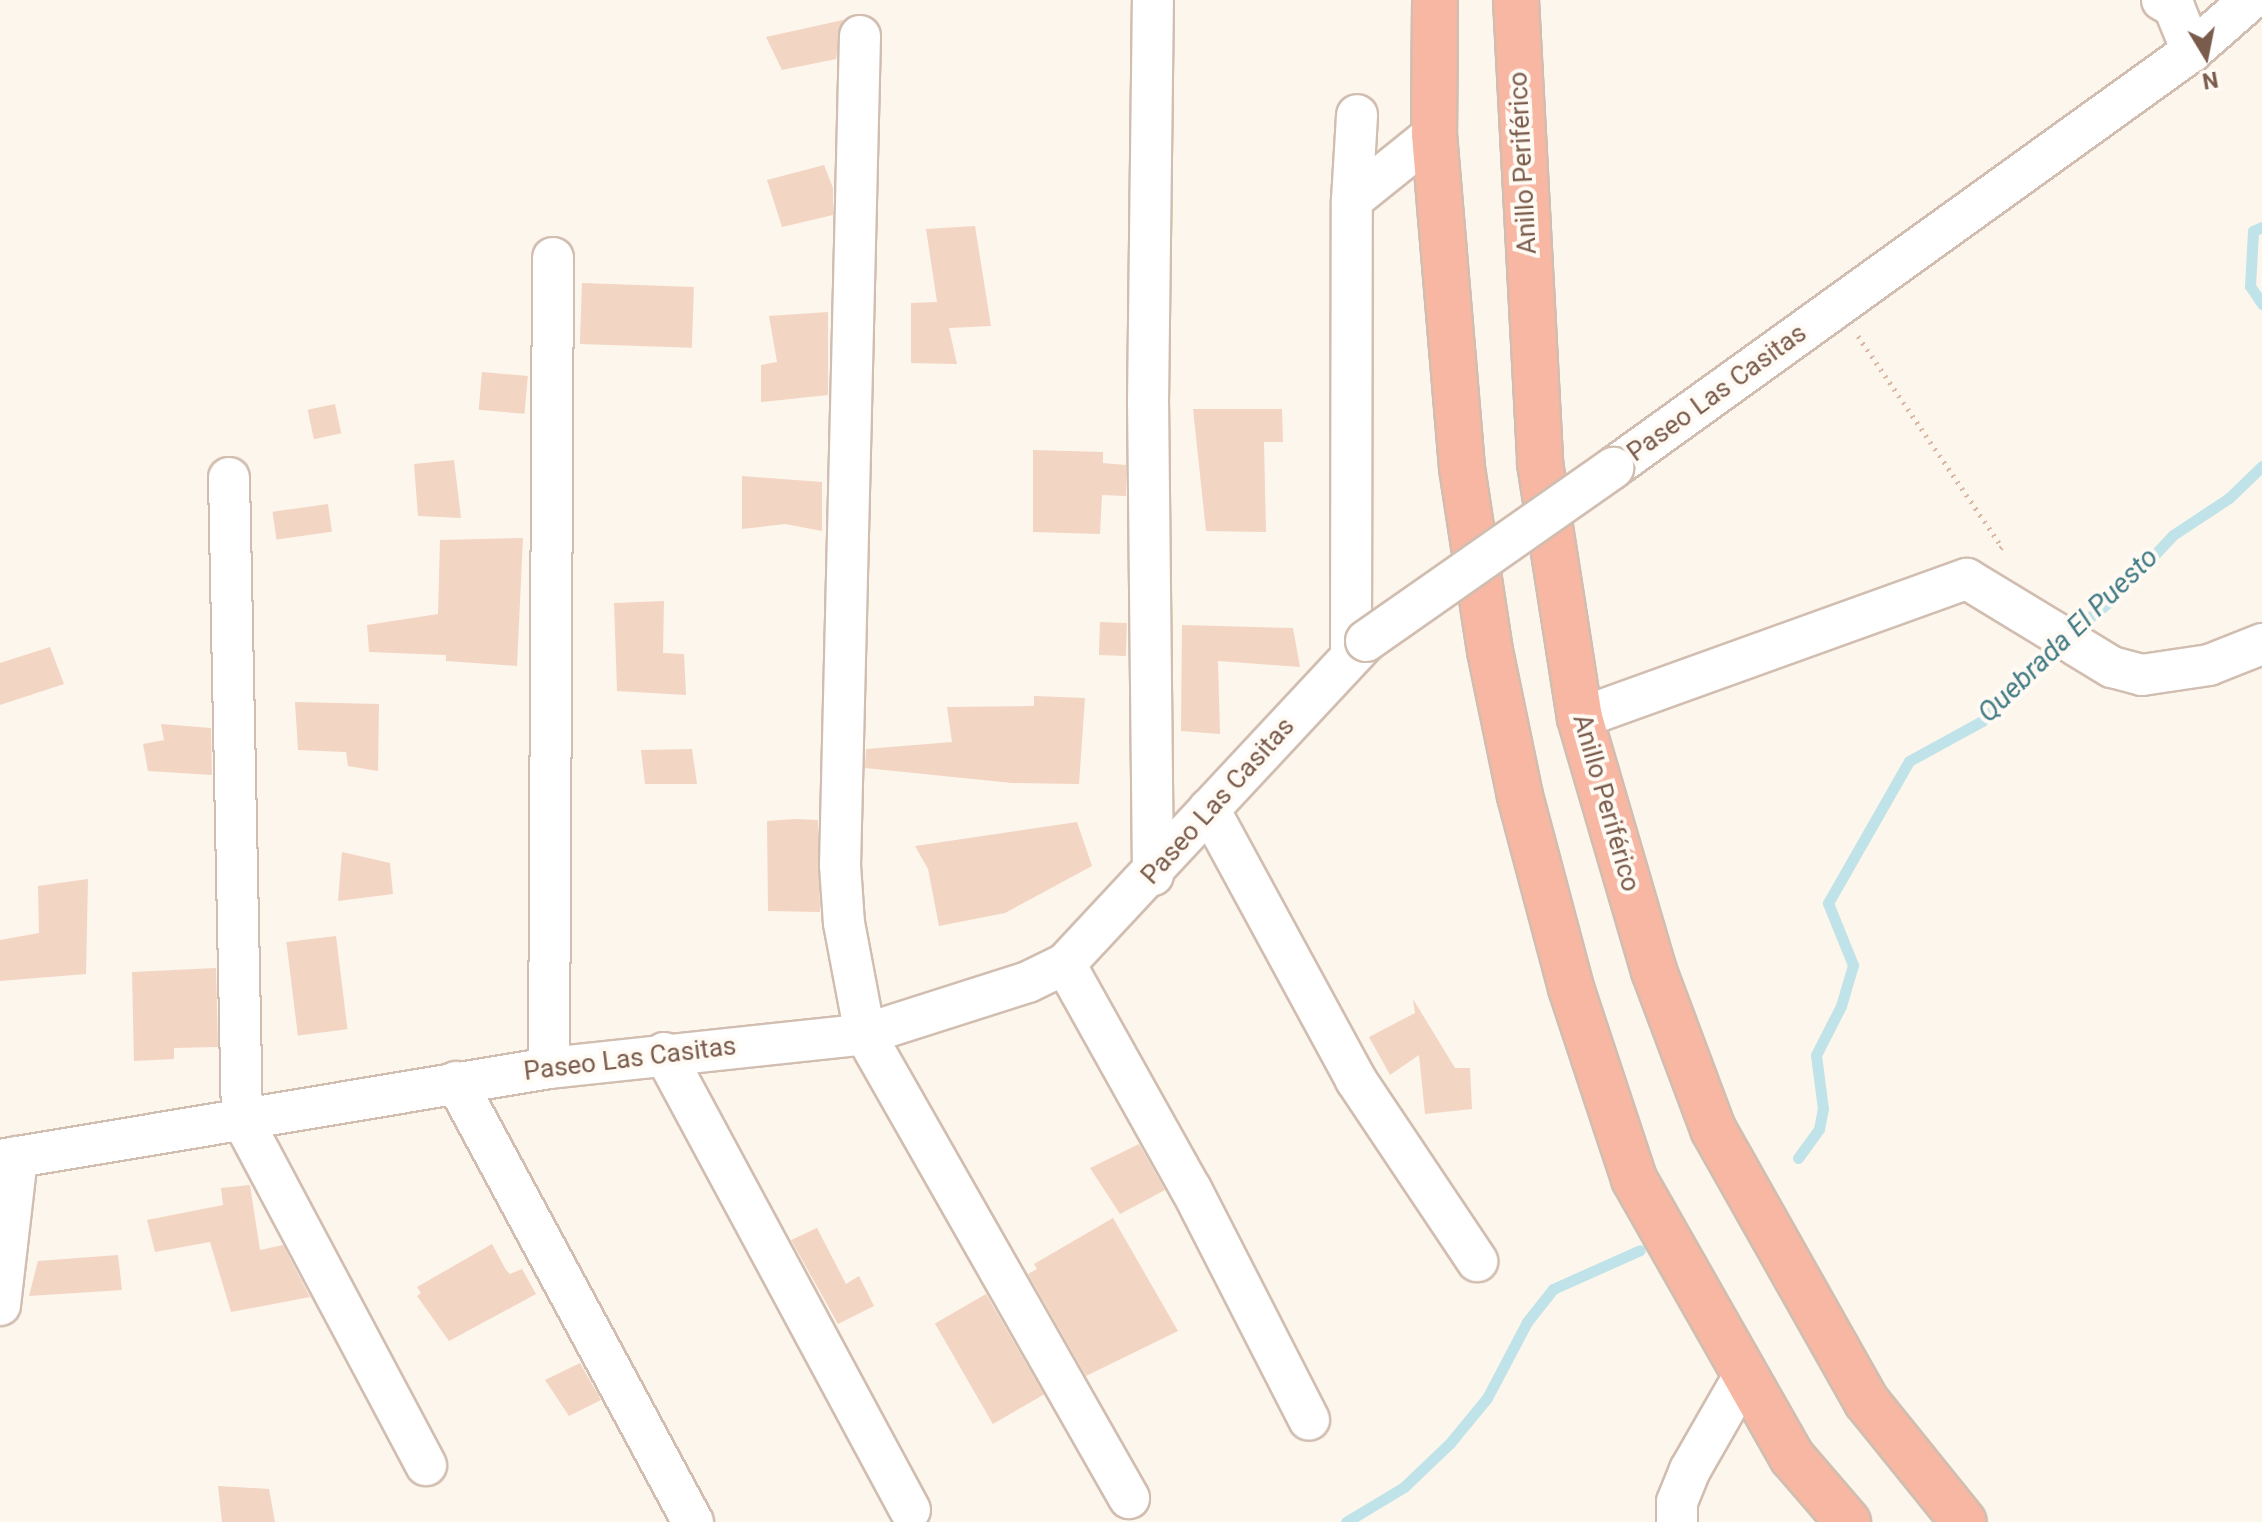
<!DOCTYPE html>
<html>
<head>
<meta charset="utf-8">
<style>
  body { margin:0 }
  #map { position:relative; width:2262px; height:1522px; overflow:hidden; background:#fdf6ec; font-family:Roboto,sans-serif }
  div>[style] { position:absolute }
  .stream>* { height:11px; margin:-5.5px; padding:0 5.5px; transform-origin:5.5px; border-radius:5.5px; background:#bfe3e8 }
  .building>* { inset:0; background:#f3d5c3; transform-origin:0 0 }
  .path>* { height:5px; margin-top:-2.5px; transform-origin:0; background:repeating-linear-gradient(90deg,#d9b8a5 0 2px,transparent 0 8px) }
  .roads { filter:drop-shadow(2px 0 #d1beb0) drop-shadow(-2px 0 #d1beb0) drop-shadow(0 2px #d1beb0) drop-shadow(0 -2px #d1beb0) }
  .minor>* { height:40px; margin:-20px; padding:0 20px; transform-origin:20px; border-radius:20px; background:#fff }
  .highway>* { height:44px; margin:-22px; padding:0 22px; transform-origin:22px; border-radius:22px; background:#f7b7a3 }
  .bridges { filter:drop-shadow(2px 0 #d1beb0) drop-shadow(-2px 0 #d1beb0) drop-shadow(0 2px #d1beb0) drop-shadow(0 -2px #d1beb0) }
  .minor-bridge>* { height:40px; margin:-20px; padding:0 20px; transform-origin:20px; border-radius:20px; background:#fff }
  span { translate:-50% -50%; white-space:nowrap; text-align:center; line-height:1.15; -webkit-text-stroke:8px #fffaf3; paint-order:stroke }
  .street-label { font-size:26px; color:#7a5c4d }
  .water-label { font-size:28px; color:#437c86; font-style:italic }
  .north { position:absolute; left:2166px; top:16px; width:80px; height:80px; -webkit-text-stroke:6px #fffaf3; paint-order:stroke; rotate:170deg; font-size:22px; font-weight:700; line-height:32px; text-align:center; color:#7a5c4d }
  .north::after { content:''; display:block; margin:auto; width:28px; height:36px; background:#7a5c4d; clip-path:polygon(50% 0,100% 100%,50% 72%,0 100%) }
</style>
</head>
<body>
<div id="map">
  <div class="stream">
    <div style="left:2262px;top:227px;width:10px;rotate:156deg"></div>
    <div style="left:2253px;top:231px;width:55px;rotate:93.1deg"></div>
    <div style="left:2250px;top:286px;width:22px;rotate:56deg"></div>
    <div style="left:2070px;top:633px;width:56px;rotate:-38.5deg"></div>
    <div style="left:2114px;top:598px;width:86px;rotate:-46.9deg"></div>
    <div style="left:2173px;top:535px;width:67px;rotate:-33.5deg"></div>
    <div style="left:2229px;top:498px;width:46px;rotate:-44.1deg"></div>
    <div style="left:1798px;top:1158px;width:36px;rotate:-54deg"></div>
    <div style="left:1819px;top:1129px;width:20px;rotate:-79deg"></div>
    <div style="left:1823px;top:1109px;width:54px;rotate:-97.4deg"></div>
    <div style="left:1816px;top:1055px;width:55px;rotate:-63deg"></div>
    <div style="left:1841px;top:1006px;width:43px;rotate:-73.7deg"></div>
    <div style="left:1853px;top:965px;width:67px;rotate:-112deg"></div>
    <div style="left:1828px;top:903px;width:163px;rotate:-60.3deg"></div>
    <div style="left:1909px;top:761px;width:83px;rotate:-28.7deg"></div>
    <div style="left:1982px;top:721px;width:108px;rotate:-46.1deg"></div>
    <div style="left:1346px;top:1522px;width:68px;rotate:-31.1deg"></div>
    <div style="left:1404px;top:1487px;width:64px;rotate:-43.7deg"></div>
    <div style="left:1450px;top:1443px;width:58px;rotate:-50.6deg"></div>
    <div style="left:1487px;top:1398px;width:86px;rotate:-62.2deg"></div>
    <div style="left:1527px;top:1322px;width:42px;rotate:-51.8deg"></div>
    <div style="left:1553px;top:1289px;width:95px;rotate:-24.1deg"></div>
  </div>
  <div class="building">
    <div style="clip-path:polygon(843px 20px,836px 59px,782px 70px,766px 37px)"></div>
    <div style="clip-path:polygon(824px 165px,833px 188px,833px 215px,782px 227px,767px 180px)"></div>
    <div style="clip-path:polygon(975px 226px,991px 326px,949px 328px,957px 364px,911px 363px,911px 303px,937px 302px,926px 229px)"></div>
    <div style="left:582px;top:283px;width:112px;height:61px;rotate:2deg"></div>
    <div style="clip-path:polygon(828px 312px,828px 395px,761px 402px,761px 365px,777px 362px,769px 316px)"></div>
    <div style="left:482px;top:372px;width:46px;height:38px;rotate:5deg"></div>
    <div style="left:335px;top:404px;width:30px;height:28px;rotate:78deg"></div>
    <div style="clip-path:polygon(1193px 409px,1282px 409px,1283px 442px,1264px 442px,1266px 532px,1206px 531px)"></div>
    <div style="clip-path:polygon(1033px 450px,1103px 452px,1103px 463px,1126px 465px,1126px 496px,1102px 495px,1100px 534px,1033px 532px)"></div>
    <div style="clip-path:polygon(454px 460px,461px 518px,418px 516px,414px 464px)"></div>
    <div style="clip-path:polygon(742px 476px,822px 482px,822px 531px,785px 524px,742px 529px)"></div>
    <div style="left:328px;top:504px;width:28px;height:56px;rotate:82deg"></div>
    <div style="clip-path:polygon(523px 538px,517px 666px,446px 661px,446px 655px,369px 652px,367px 625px,438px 614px,440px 540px)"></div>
    <div style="clip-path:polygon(664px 601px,663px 653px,684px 654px,686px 695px,617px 691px,614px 603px)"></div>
    <div style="left:1100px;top:622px;width:27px;height:33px;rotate:2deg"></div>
    <div style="clip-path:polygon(1182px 625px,1293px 628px,1300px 667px,1218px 661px,1220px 734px,1181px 731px)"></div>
    <div style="clip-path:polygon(50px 647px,64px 684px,0 705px,0 663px)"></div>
    <div style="clip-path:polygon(1034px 696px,1085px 698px,1079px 784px,1012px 783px,865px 768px,866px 749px,952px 742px,947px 707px,1034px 706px)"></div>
    <div style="clip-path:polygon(295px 702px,379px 704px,378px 771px,348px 766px,346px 752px,298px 750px)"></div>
    <div style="clip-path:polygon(161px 724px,211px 728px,212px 775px,148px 771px,143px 744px,164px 740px)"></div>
    <div style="clip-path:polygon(692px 749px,697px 784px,645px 784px,641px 750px)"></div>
    <div style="clip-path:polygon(795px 819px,818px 820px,820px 912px,768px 911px,767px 821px)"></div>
    <div style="clip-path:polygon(1077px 822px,1092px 866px,1005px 913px,939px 926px,928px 869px,915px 846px)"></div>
    <div style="clip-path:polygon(342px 852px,390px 863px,393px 894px,338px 901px)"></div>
    <div style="clip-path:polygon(88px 879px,86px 974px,0 981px,0 940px,39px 933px,38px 886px)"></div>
    <div style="left:336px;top:936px;width:94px;height:50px;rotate:83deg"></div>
    <div style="clip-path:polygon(216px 968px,218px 1047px,174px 1048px,174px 1059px,134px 1061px,132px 972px)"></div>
    <div style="clip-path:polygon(1413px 999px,1455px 1068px,1470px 1068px,1472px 1109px,1425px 1114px,1419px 1055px,1390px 1075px,1369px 1037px,1415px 1013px)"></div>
    <div style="clip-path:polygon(1139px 1144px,1165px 1190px,1120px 1214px,1090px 1168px)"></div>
    <div style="clip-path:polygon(250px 1185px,260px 1250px,283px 1245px,310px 1297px,231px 1312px,210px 1242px,155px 1252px,147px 1220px,223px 1205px,221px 1188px)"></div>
    <div style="clip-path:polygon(1113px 1218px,1178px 1331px,1086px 1376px,1028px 1274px,1037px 1269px,1034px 1264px)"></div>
    <div style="clip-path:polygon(817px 1228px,846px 1284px,859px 1276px,874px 1306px,838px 1324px,791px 1240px)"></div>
    <div style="clip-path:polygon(492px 1244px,506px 1270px,510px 1274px,522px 1269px,536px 1294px,449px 1341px,417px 1296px,421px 1293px,417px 1287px)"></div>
    <div style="clip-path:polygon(118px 1255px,122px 1290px,29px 1296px,38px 1261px)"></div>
    <div style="left:986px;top:1294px;width:116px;height:59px;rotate:60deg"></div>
    <div style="clip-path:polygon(580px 1363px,601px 1400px,569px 1416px,545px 1380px)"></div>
    <div style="clip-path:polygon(218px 1486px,269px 1489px,275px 1522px,222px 1522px)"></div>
  </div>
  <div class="path">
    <div style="left:1858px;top:336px;width:255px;rotate:55.7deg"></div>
    <div style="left:2002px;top:547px;width:6px;rotate:141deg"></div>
  </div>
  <div class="roads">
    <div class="minor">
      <div style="left:2162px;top:0;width:14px;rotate:30deg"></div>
      <div style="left:2174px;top:7px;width:48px;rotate:67.8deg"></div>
      <div style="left:860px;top:36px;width:829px;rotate:91.38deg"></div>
      <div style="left:840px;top:865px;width:58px;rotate:86.1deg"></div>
      <div style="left:844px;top:923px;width:113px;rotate:79.3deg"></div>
      <div style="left:865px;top:1034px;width:534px;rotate:60.36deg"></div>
      <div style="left:1352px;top:200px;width:85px;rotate:-86.6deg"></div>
      <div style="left:1613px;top:468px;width:714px;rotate:-35.76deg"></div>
      <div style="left:2192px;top:51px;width:77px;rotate:-41.3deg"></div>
      <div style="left:229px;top:478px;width:641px;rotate:88.84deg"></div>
      <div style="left:242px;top:1119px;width:392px;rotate:62deg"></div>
      <div style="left:1351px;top:652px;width:452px;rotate:-89.9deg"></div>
      <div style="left:1352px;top:200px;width:105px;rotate:-38.8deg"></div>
      <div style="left:1580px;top:718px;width:411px;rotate:-19.8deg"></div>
      <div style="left:1967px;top:579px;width:170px;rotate:31.3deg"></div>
      <div style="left:2112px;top:667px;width:31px;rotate:15deg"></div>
      <div style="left:2142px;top:675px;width:68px;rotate:-8.5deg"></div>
      <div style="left:2209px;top:665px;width:57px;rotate:-21.6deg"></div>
      <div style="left:1209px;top:809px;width:308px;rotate:61.5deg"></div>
      <div style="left:1356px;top:1080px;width:218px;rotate:56.2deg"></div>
      <div style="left:1153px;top:875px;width:472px;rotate:-90.6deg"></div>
      <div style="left:1148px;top:403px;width:403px;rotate:-89.3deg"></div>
      <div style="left:1065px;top:964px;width:258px;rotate:60.8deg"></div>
      <div style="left:1191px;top:1189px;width:259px;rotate:62.9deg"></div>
      <div style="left:664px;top:1053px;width:519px;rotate:61.71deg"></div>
      <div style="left:549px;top:1068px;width:810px;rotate:-89.72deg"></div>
      <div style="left:456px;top:1082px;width:500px;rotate:61.7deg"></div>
      <div style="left:0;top:1160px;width:557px;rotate:-9.51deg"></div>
      <div style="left:549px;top:1068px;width:318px;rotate:-6.1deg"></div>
      <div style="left:865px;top:1034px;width:171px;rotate:-17.7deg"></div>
      <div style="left:1028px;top:982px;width:41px;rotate:-25.9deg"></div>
      <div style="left:1065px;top:964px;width:442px;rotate:-47deg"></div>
      <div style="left:0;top:1305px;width:149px;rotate:-83.4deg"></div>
      <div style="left:1677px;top:1522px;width:20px;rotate:-90deg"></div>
      <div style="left:1677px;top:1502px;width:35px;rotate:-68deg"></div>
      <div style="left:1690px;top:1470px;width:111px;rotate:-60.2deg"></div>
    </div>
    <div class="highway">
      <div style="left:1435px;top:0;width:134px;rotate:90.4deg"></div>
      <div style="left:1434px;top:134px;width:335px;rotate:85.2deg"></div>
      <div style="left:1462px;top:468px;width:185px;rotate:81.3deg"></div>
      <div style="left:1490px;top:651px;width:148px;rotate:78.3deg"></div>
      <div style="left:1520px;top:796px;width:199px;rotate:75.1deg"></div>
      <div style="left:1571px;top:988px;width:201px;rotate:71.7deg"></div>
      <div style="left:1634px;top:1179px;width:320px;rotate:60.4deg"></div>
      <div style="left:1792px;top:1457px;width:86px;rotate:49.3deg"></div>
      <div style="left:1516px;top:0;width:464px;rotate:87deg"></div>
      <div style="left:1540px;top:463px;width:258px;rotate:81.1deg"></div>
      <div style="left:1580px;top:718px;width:264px;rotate:73.7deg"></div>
      <div style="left:1654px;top:971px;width:169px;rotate:69.5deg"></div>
      <div style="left:1713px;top:1129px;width:313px;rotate:60.6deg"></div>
      <div style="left:1867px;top:1402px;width:154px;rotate:51.1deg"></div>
    </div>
  </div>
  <div class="bridges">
    <div class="minor-bridge">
      <div style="left:1366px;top:641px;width:302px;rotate:-35deg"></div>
    </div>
  </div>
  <div class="street-label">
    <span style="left:1523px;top:163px;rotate:-93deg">Anillo Periférico</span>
    <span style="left:1717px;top:393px;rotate:-36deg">Paseo Las Casitas</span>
    <span style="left:1218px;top:801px;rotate:-48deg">Paseo Las Casitas</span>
    <span style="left:1606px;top:803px;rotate:74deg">Anillo Periférico</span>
    <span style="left:630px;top:1059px;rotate:-7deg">Paseo Las Casitas</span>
  </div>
  <div class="water-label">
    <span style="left:2068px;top:635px;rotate:-44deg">Quebrada El Puesto</span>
  </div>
  <div class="north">N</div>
</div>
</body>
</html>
